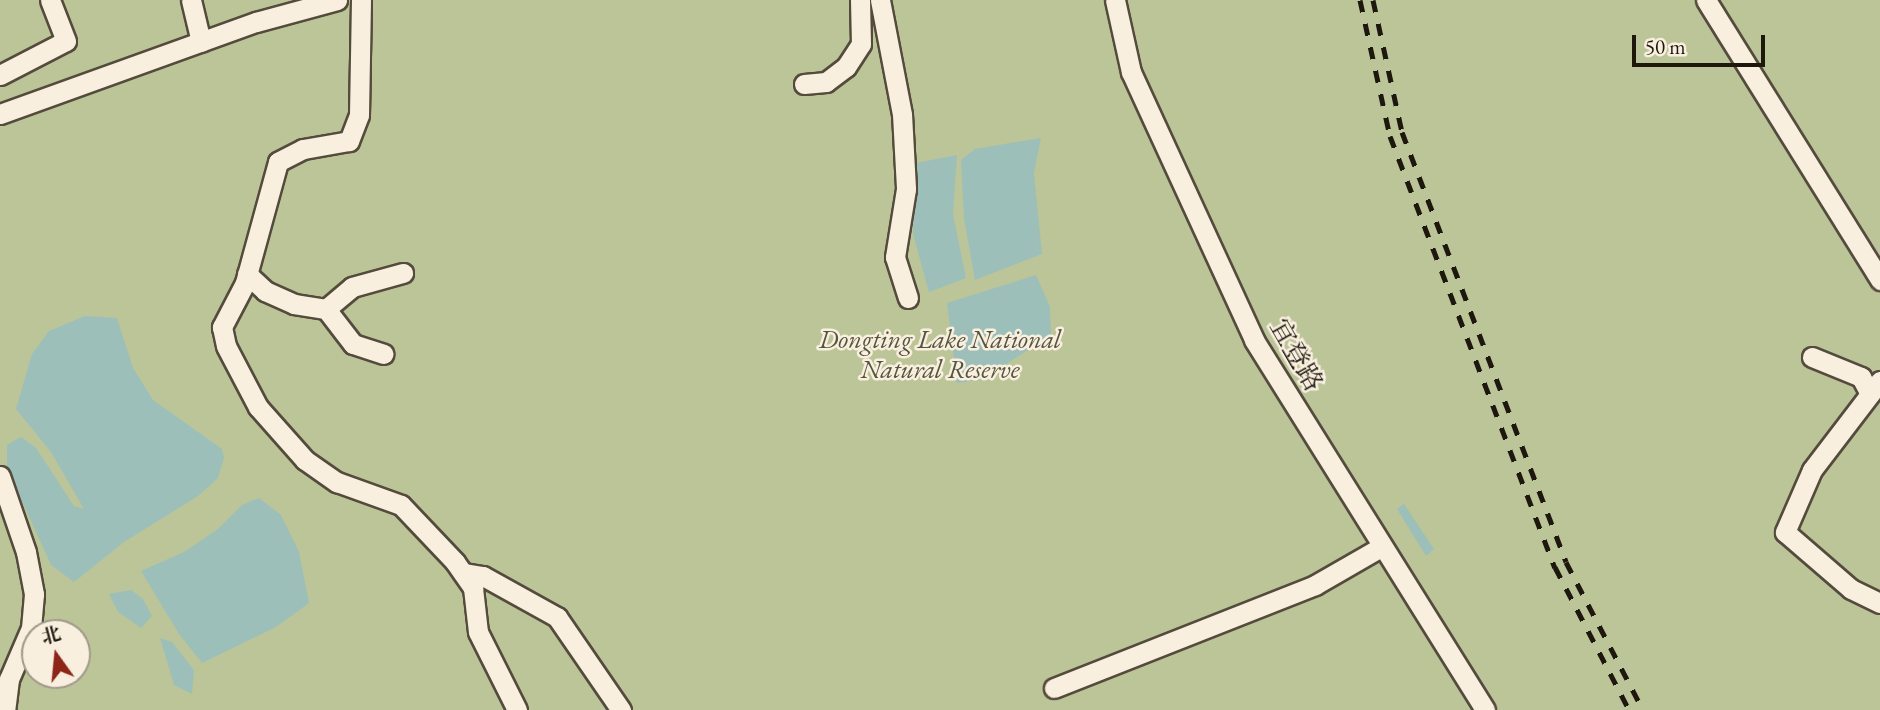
<!DOCTYPE html>
<html>
<head>
<meta charset="utf-8">
<style>
  body { margin:0 }
  #map { position:relative; width:1880px; height:710px; overflow:hidden; background:#f4e6cc; font-family:"EB Garamond","Noto Serif SC",serif }
  div>[style] { position:absolute }
  .green>* { inset:0; background:#bbc598 }
  .water>* { inset:0; background:#9cbfba }
  .roads { filter:drop-shadow(2px 0 #544b3d) drop-shadow(-2px 0 #544b3d) drop-shadow(0 2px #544b3d) drop-shadow(0 -2px #544b3d) }
  .minor>* { height:19px; margin:-9.5px; padding:0 9.5px; transform-origin:9.5px; border-radius:9.5px; background:#f8efde }
  .rail>* { height:5px; margin-top:-2.5px; transform-origin:0; background:repeating-linear-gradient(90deg,#1e170d 0 12px,transparent 0 24px) }
  span { translate:-50% -50%; white-space:nowrap; text-align:center; line-height:1.15; -webkit-text-stroke:5px #f8efde; paint-order:stroke }
  .park-label { font-size:26px; color:#55543e; font-style:italic }
  .street-label { font-size:26px; color:#1e170d }
  .north { position:absolute; left:21px; top:619px; width:70px; height:70px; box-sizing:border-box; background:#f8efde; border:2px solid #a1998a; border-radius:50%; rotate:345deg; font-size:19px; font-weight:700; line-height:28px; text-align:center; color:#1e170d }
  .north::after { content:''; display:block; margin:auto; width:24px; height:32px; background:#8f2418; clip-path:polygon(50% 0,100% 100%,50% 72%,0 100%) }
  .scale { position:absolute; left:1632px; top:35px; width:133px; height:32px; box-sizing:border-box; border:4px solid #1e170d; border-top:0; padding-left:9px; font-size:21px; line-height:24px; white-space:nowrap; color:#1e170d; -webkit-text-stroke:5px #f8efde; paint-order:stroke }
</style>
</head>
<body>
<div id="map">
  <div class="green">
    <div style="clip-path:polygon(evenodd,0 0,1880px 0,1880px 710px,0 710px,0 0,35px 633px,77px 633px,77px 675px,35px 675px,35px 633px)"></div>
  </div>
  <div class="water">
    <div style="clip-path:polygon(1041px 138px,1034px 173px,1042px 254px,975px 280px,964px 219px,961px 160px,975px 149px)"></div>
    <div style="clip-path:polygon(957px 155px,953px 214px,966px 278px,929px 292px,913px 234px,916px 163px)"></div>
    <div style="clip-path:polygon(1036px 275px,1050px 307px,1051px 335px,983px 379px,957px 383px,947px 303px)"></div>
    <div style="clip-path:polygon(85px 316px,117px 318px,133px 368px,153px 400px,222px 449px,224px 458px,218px 478px,198px 496px,124px 542px,74px 582px,51px 565px,7px 468px,7px 445px,21px 437px,36px 448px,74px 506px,84px 509px,51px 452px,16px 409px,32px 354px,49px 331px)"></div>
    <div style="clip-path:polygon(259px 498px,281px 515px,299px 552px,309px 603px,276px 627px,202px 663px,179px 634px,141px 571px,184px 552px,218px 529px,242px 505px)"></div>
    <div style="clip-path:polygon(1404px 504px,1434px 549px,1426px 556px,1397px 509px)"></div>
    <div style="clip-path:polygon(131px 590px,143px 599px,152px 616px,141px 628px,118px 612px,109px 594px)"></div>
    <div style="clip-path:polygon(160px 638px,172px 642px,194px 670px,192px 694px,174px 685px)"></div>
  </div>
  <div class="roads">
    <div class="minor">
      <div style="left:191px;top:0;width:43px;rotate:76.6deg"></div>
      <div style="left:361px;top:0;width:115px;rotate:91deg"></div>
      <div style="left:359px;top:115px;width:28px;rotate:111deg"></div>
      <div style="left:349px;top:141px;width:47px;rotate:170.1deg"></div>
      <div style="left:303px;top:149px;width:28px;rotate:153deg"></div>
      <div style="left:278px;top:162px;width:125px;rotate:105.3deg"></div>
      <div style="left:245px;top:283px;width:50px;rotate:117.6deg"></div>
      <div style="left:222px;top:327px;width:19px;rotate:78deg"></div>
      <div style="left:226px;top:346px;width:69px;rotate:62.3deg"></div>
      <div style="left:258px;top:407px;width:71px;rotate:48.4deg"></div>
      <div style="left:305px;top:460px;width:39px;rotate:35deg"></div>
      <div style="left:337px;top:482px;width:68px;rotate:19.8deg"></div>
      <div style="left:401px;top:505px;width:79px;rotate:46.5deg"></div>
      <div style="left:455px;top:562px;width:32px;rotate:55deg"></div>
      <div style="left:473px;top:588px;width:44px;rotate:83.5deg"></div>
      <div style="left:478px;top:632px;width:87px;rotate:63.4deg"></div>
      <div style="left:880px;top:0;width:116px;rotate:79.1deg"></div>
      <div style="left:902px;top:114px;width:75px;rotate:86.9deg"></div>
      <div style="left:906px;top:189px;width:69px;rotate:99.2deg"></div>
      <div style="left:895px;top:257px;width:43px;rotate:72.4deg"></div>
      <div style="left:1115px;top:0;width:74px;rotate:77.5deg"></div>
      <div style="left:1131px;top:72px;width:295px;rotate:65.3deg"></div>
      <div style="left:1254px;top:340px;width:436px;rotate:58deg"></div>
      <div style="left:1706px;top:0;width:330px;rotate:58.1deg"></div>
      <div style="left:0;top:75px;width:74px;rotate:-27.3deg"></div>
      <div style="left:66px;top:41px;width:44px;rotate:-111.3deg"></div>
      <div style="left:804px;top:84px;width:22px;rotate:-5deg"></div>
      <div style="left:826px;top:82px;width:25px;rotate:-37deg"></div>
      <div style="left:846px;top:67px;width:27px;rotate:-57deg"></div>
      <div style="left:861px;top:44px;width:44px;rotate:-91.3deg"></div>
      <div style="left:0;top:114px;width:272px;rotate:-19.8deg"></div>
      <div style="left:256px;top:22px;width:84px;rotate:-15.2deg"></div>
      <div style="left:247px;top:274px;width:25px;rotate:43deg"></div>
      <div style="left:265px;top:291px;width:32px;rotate:24deg"></div>
      <div style="left:294px;top:304px;width:32px;rotate:9deg"></div>
      <div style="left:326px;top:309px;width:44px;rotate:52.4deg"></div>
      <div style="left:353px;top:344px;width:32px;rotate:18deg"></div>
      <div style="left:326px;top:309px;width:34px;rotate:-40deg"></div>
      <div style="left:352px;top:287px;width:53px;rotate:-15.4deg"></div>
      <div style="left:1812px;top:357px;width:53px;rotate:22.2deg"></div>
      <div style="left:1861px;top:377px;width:19px;rotate:62deg"></div>
      <div style="left:1880px;top:381px;width:112px;rotate:127.4deg"></div>
      <div style="left:1812px;top:470px;width:68px;rotate:113.5deg"></div>
      <div style="left:1785px;top:532px;width:87px;rotate:40.8deg"></div>
      <div style="left:1851px;top:589px;width:32px;rotate:26deg"></div>
      <div style="left:0;top:476px;width:80px;rotate:71.1deg"></div>
      <div style="left:26px;top:552px;width:43px;rotate:79.2deg"></div>
      <div style="left:34px;top:594px;width:34px;rotate:95deg"></div>
      <div style="left:31px;top:628px;width:56px;rotate:113.3deg"></div>
      <div style="left:9px;top:679px;width:31px;rotate:97deg"></div>
      <div style="left:463px;top:573px;width:20px;rotate:9deg"></div>
      <div style="left:483px;top:576px;width:85px;rotate:29deg"></div>
      <div style="left:557px;top:617px;width:113px;rotate:55.5deg"></div>
      <div style="left:1054px;top:688px;width:281px;rotate:-21.5deg"></div>
      <div style="left:1315px;top:585px;width:76px;rotate:-29.9deg"></div>
    </div>
  </div>
  <div class="rail">
    <div style="left:1360px;top:0;width:139px;rotate:77.6deg"></div>
    <div style="left:1390px;top:136px;width:462px;rotate:69.1deg"></div>
    <div style="left:1555px;top:567px;width:161px;rotate:62.6deg"></div>
    <div style="left:1373px;top:0;width:135px;rotate:77.6deg"></div>
    <div style="left:1402px;top:132px;width:460px;rotate:69.1deg"></div>
    <div style="left:1566px;top:562px;width:167px;rotate:62.5deg"></div>
  </div>
  <div class="park-label">
    <span style="left:940px;top:355px">Dongting Lake National<br>Natural Reserve</span>
  </div>
  <div class="street-label">
    <span style="left:1296px;top:355px;rotate:60deg">宜登路</span>
  </div>
  <div class="north">北</div>
  <div class="scale">50 m</div>
</div>
</body>
</html>
